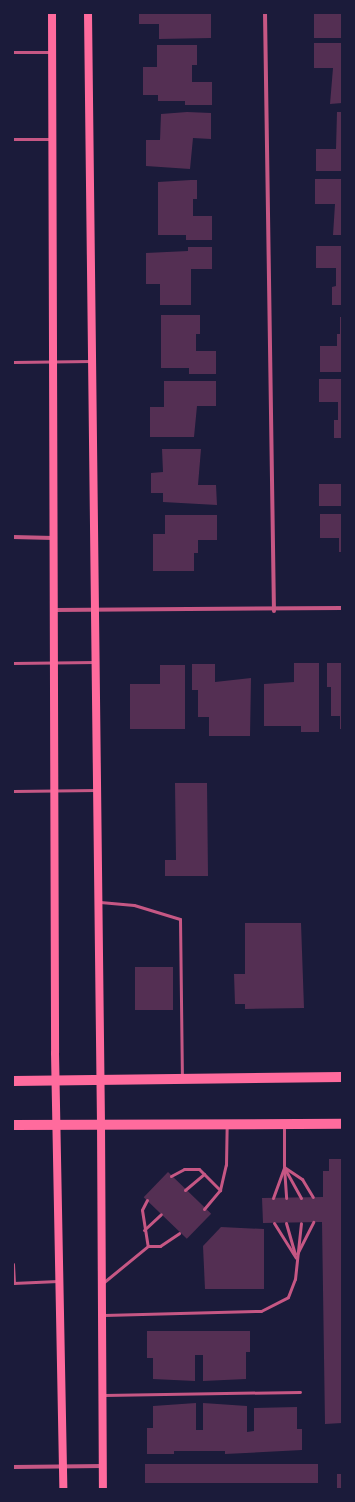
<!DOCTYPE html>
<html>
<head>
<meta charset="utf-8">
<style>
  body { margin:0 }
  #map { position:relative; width:355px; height:1502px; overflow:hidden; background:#1b1b3a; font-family:Bitter,serif }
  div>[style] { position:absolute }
  .building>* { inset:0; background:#542f53; transform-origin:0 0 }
  .service>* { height:3px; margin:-1.5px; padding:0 1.5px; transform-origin:1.5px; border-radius:1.5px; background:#c65784 }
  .minor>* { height:4px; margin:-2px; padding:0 2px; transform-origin:2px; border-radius:2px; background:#c65784 }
  .secondary>* { height:8px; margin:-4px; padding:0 4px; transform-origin:4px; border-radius:4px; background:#ff6b9d }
  .primary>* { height:10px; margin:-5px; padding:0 5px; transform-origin:5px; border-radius:5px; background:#ff6b9d }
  span { translate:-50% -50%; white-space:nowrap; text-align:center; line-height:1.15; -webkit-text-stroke:4px #1b1b3a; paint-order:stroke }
  .frame { position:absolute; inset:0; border:14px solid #1b1b3a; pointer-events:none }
</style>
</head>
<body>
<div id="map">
  <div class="building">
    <div style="clip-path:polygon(139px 13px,211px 13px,211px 38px,159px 39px,159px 24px,139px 24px)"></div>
    <div style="left:314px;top:13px;width:28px;height:25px"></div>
    <div style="clip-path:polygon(314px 43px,341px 43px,342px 103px,330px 104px,333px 68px,314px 68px)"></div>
    <div style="clip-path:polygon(157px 45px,197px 45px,197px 65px,192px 65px,192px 82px,212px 82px,212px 105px,185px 105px,185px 101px,158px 101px,158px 95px,143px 95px,143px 67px,157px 67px)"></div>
    <div style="clip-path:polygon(187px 112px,211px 113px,211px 139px,193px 138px,190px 169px,146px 166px,146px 140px,160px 140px,161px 114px)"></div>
    <div style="clip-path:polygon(337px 112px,342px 112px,342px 168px,341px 171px,316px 171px,316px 149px,336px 149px)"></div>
    <div style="clip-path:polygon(315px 179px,342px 179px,342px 235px,333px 235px,335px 204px,315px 204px)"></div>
    <div style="clip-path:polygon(191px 180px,197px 180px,197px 199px,193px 199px,193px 216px,212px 216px,212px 240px,186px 240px,186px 235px,158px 235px,158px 182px)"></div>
    <div style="clip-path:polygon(316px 246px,342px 246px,342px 305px,332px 305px,332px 287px,336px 286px,336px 268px,316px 268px)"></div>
    <div style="clip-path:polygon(188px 247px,212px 247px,212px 269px,191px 269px,191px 305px,160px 305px,160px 284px,146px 284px,146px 253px,188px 251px)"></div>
    <div style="clip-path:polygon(161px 315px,200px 315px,200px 334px,196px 334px,196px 351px,216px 351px,216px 374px,189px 374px,189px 368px,161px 368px)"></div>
    <div style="clip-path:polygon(340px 317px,342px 317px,342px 372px,320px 372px,320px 346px,337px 346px,337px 334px,340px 334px)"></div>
    <div style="clip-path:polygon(319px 379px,342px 379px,342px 438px,334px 438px,334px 420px,338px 420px,338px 402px,319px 402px)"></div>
    <div style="clip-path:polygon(164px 381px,216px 381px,216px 406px,197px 406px,194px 437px,150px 437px,150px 407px,164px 407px)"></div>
    <div style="clip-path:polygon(162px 449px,201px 449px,198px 485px,216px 485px,217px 505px,163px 502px,163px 493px,151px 493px,151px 473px,163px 472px)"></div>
    <div style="left:319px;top:484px;width:23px;height:22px"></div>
    <div style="clip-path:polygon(320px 514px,342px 514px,342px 552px,339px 552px,339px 538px,320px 538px)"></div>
    <div style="clip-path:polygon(165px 515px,217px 515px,217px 540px,198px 540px,198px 553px,194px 553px,194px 571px,153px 571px,153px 534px,165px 534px)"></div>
    <div style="clip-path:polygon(294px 663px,319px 663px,319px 732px,301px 732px,301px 726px,264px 726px,264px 684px,294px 682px)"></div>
    <div style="clip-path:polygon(327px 663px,342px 663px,342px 729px,340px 729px,340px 716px,331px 716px,331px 687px,327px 687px)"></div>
    <div style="clip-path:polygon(192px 664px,215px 664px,215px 682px,251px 678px,250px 736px,209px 736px,209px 717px,198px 717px,198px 690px,192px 690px)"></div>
    <div style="clip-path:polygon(160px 665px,185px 665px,185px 729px,130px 729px,130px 684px,160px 684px)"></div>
    <div style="clip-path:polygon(175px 783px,207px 783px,208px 876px,165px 876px,165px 860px,176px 860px)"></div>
    <div style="clip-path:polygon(245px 923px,301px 923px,304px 1008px,245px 1009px,245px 1004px,235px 1004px,234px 974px,245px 974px)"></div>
    <div style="left:135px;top:967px;width:38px;height:43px"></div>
    <div style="clip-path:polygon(329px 1159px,342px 1159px,342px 1423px,325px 1424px,322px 1222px,263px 1223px,262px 1198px,323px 1197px,323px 1171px,329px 1171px)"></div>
    <div style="left:168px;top:1172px;width:60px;height:35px;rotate:44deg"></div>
    <div style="clip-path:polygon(221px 1227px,264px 1229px,264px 1289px,205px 1289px,203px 1246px)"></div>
    <div style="clip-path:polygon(147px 1331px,250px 1331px,250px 1352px,246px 1352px,246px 1379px,203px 1381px,203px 1355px,195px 1355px,195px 1381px,153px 1379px,153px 1358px,147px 1358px)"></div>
    <div style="clip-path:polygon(196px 1403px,196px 1430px,203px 1430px,203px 1403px,247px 1406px,247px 1432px,254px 1431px,254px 1408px,297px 1407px,297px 1429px,302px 1429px,302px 1450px,225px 1454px,225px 1451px,174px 1451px,174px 1454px,147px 1454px,147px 1428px,153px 1428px,153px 1406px)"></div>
    <div style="left:318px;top:1464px;width:19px;height:173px;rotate:90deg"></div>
    <div style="left:337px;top:1474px;width:5px;height:15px"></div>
  </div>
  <div class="service">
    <div style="left:13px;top:52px;width:38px"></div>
    <div style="left:13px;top:139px;width:39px"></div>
    <div style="left:13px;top:362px;width:78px;rotate:-0.7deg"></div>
    <div style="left:13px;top:663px;width:82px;rotate:-0.7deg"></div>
    <div style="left:13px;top:791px;width:84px;rotate:-0.7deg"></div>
    <div style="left:100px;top:902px;width:34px;rotate:5deg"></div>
    <div style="left:134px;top:905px;width:48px;rotate:16.9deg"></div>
    <div style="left:180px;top:919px;width:158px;rotate:89.3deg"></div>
    <div style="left:284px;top:1126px;width:41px;rotate:90deg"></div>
    <div style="left:171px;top:1176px;width:15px;rotate:-28deg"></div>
    <div style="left:184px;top:1169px;width:15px"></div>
    <div style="left:199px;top:1169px;width:30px;rotate:45deg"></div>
    <div style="left:185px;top:1190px;width:25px;rotate:-40deg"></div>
    <div style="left:273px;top:1198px;width:33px;rotate:-70deg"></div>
    <div style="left:284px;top:1167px;width:31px;rotate:86deg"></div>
    <div style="left:301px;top:1198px;width:35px;rotate:-119deg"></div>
    <div style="left:284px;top:1167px;width:22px;rotate:34deg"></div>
    <div style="left:302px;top:1179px;width:21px;rotate:59deg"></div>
    <div style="left:147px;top:1200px;width:11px;rotate:117deg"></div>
    <div style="left:142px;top:1210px;width:36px;rotate:81deg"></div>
    <div style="left:204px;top:1209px;width:25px;rotate:-50deg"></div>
    <div style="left:220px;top:1190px;width:26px;rotate:-77deg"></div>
    <div style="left:226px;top:1165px;width:39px;rotate:-89deg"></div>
    <div style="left:274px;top:1223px;width:41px;rotate:57.8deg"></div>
    <div style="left:286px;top:1223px;width:32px;rotate:74deg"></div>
    <div style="left:144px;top:1230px;width:23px;rotate:-43deg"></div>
    <div style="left:297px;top:1254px;width:36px;rotate:-63deg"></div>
    <div style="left:13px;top:1264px;width:19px;rotate:87deg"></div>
    <div style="left:104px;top:1282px;width:57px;rotate:-39.3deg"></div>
    <div style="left:148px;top:1246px;width:12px"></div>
    <div style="left:160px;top:1246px;width:23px;rotate:-34deg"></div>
    <div style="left:13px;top:1283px;width:45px;rotate:-2.5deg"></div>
    <div style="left:104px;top:1315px;width:157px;rotate:-1.5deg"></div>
    <div style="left:261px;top:1311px;width:30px;rotate:-27deg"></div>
    <div style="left:288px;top:1297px;width:19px;rotate:-69deg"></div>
    <div style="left:295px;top:1279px;width:56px;rotate:-83.9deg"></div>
    <div style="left:104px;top:1395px;width:196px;rotate:-0.9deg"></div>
  </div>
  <div class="minor">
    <div style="left:265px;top:13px;width:598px;rotate:89.14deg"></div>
    <div style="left:13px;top:537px;width:40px;rotate:1.4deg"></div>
    <div style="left:54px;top:610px;width:288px;rotate:-0.4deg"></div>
    <div style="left:13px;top:1467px;width:90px;rotate:-0.6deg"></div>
  </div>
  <div class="secondary">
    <div style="left:52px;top:13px;width:1040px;rotate:89.83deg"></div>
    <div style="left:55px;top:1053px;width:436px;rotate:88.9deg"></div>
    <div style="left:88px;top:13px;width:1110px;rotate:89.33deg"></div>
    <div style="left:101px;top:1123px;width:366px;rotate:89.7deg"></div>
  </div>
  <div class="primary">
    <div style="left:13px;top:1081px;width:329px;rotate:-0.7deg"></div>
    <div style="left:13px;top:1125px;width:329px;rotate:-0.2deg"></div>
  </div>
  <div class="frame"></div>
</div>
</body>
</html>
